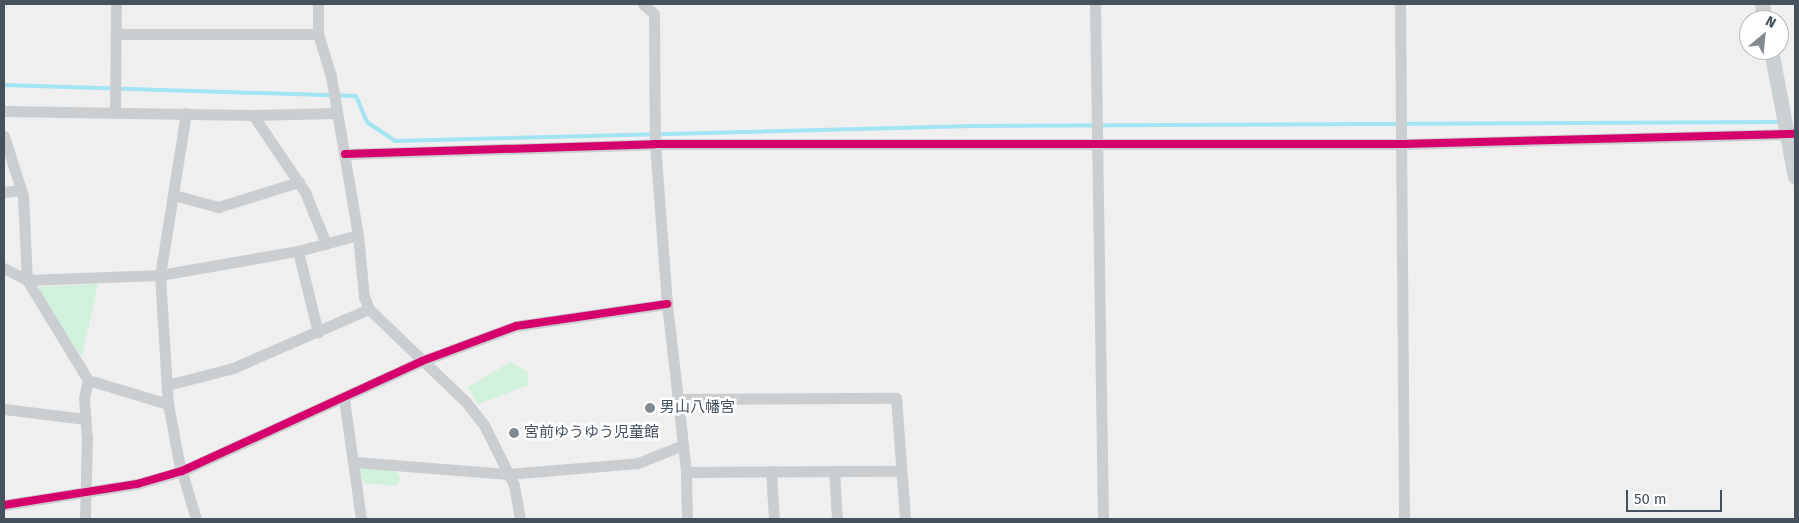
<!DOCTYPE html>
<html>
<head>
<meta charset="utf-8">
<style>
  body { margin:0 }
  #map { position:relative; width:1799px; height:523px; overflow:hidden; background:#f0efef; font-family:"Fira Sans","Noto Sans JP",sans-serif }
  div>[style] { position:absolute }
  .green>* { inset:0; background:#d1f1dd }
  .stream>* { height:4px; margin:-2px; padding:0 2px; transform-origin:2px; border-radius:2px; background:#a2e4f2 }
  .minor>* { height:11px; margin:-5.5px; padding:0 5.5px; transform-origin:5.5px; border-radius:5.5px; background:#cbced0 }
  .secondary>* { height:15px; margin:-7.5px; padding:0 7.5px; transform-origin:7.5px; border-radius:7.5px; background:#cbd0d3 }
  .cycleway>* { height:8px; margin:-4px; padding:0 4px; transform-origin:4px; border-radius:4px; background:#d6006c }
  .dots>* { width:14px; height:14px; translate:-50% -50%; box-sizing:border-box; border:2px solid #fff; border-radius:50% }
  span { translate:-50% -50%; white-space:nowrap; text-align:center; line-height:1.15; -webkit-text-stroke:5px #fff; paint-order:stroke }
  .poi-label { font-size:15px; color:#45525e }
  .left { translate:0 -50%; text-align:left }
  .frame { position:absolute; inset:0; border:5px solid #45525e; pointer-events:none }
  .north { position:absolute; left:1739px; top:10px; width:50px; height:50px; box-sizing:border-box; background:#fff; border:1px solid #b5babf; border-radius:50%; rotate:28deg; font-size:14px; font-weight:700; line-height:20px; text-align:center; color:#45525e }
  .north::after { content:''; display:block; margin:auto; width:18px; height:22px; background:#818991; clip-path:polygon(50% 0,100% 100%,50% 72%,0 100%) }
  .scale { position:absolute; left:1626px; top:490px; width:96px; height:22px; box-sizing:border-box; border:2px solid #45525e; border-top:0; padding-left:6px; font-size:15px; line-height:18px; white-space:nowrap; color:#45525e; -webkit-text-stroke:4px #fff; paint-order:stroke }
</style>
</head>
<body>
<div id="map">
  <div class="green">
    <div style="clip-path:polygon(98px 284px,82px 357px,39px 296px,38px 287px)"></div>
    <div style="clip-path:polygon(510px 362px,527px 371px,529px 385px,478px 404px,468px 387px)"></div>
    <div style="clip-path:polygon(363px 465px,394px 467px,400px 477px,397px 486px,364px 483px,359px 473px)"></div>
  </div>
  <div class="stream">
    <div style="left:4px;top:85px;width:352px;rotate:1.8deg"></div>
    <div style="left:356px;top:96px;width:28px;rotate:67deg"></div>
    <div style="left:367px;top:122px;width:34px;rotate:34deg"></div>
    <div style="left:395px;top:141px;width:578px;rotate:-1.49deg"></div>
    <div style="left:973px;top:126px;width:808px;rotate:-0.28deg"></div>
  </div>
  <div class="minor">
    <div style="left:318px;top:4px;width:30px;rotate:90deg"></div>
    <div style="left:318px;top:34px;width:44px;rotate:72.8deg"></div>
    <div style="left:331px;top:76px;width:161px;rotate:80.4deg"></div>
    <div style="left:358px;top:235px;width:62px;rotate:84.5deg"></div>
    <div style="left:364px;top:297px;width:13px;rotate:67deg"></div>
    <div style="left:369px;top:309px;width:134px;rotate:43.8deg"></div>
    <div style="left:466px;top:402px;width:29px;rotate:52deg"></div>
    <div style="left:484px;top:425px;width:67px;rotate:63.4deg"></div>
    <div style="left:514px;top:485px;width:35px;rotate:80deg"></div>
    <div style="left:643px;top:4px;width:15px;rotate:42deg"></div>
    <div style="left:654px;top:14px;width:130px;rotate:89.6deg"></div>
    <div style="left:655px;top:144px;width:160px;rotate:85.7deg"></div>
    <div style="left:667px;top:304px;width:169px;rotate:83.5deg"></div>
    <div style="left:686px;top:472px;width:47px;rotate:88.8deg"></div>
    <div style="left:1095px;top:4px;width:515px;rotate:89.11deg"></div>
    <div style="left:1400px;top:4px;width:515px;rotate:89.55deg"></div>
    <div style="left:116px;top:34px;width:202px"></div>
    <div style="left:4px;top:111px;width:249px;rotate:0.9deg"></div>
    <div style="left:253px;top:115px;width:83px;rotate:-1.4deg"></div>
    <div style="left:115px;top:113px;width:109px;rotate:-89.5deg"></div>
    <div style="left:186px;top:113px;width:164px;rotate:99.1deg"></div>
    <div style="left:160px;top:275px;width:129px;rotate:86.5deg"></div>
    <div style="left:168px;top:404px;width:59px;rotate:79.3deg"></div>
    <div style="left:179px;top:462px;width:59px;rotate:73.4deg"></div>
    <div style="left:253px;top:115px;width:93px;rotate:56deg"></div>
    <div style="left:305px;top:192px;width:56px;rotate:68deg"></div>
    <div style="left:4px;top:136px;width:63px;rotate:72.4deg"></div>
    <div style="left:23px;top:196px;width:84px;rotate:87.3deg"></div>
    <div style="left:27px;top:280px;width:133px;rotate:-2.2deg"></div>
    <div style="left:160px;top:275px;width:140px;rotate:-9.9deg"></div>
    <div style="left:298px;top:251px;width:62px;rotate:-14.9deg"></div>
    <div style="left:345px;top:154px;width:310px;rotate:-1.8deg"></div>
    <div style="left:655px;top:144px;width:748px"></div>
    <div style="left:1403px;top:144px;width:392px;rotate:-1.5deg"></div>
    <div style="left:4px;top:192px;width:17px;rotate:-7deg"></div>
    <div style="left:174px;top:195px;width:46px;rotate:15.3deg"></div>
    <div style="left:218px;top:207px;width:85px;rotate:-17.2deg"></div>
    <div style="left:298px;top:251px;width:84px;rotate:76.3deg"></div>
    <div style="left:4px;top:268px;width:26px;rotate:28deg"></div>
    <div style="left:27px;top:280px;width:117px;rotate:58.6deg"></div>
    <div style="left:88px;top:380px;width:18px;rotate:103deg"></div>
    <div style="left:84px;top:398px;width:39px;rotate:86deg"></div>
    <div style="left:87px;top:437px;width:82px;rotate:91.4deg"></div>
    <div style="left:88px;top:380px;width:84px;rotate:16.7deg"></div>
    <div style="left:167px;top:385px;width:68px;rotate:-14.4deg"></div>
    <div style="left:233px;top:368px;width:148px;rotate:-23.5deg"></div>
    <div style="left:344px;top:399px;width:121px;rotate:81.9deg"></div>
    <div style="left:679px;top:399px;width:217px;rotate:-0.3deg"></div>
    <div style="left:896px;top:398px;width:121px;rotate:85.7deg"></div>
    <div style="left:4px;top:409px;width:82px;rotate:7deg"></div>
    <div style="left:355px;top:462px;width:153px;rotate:4.5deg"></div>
    <div style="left:508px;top:474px;width:130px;rotate:-4.8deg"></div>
    <div style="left:638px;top:463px;width:48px;rotate:-21.8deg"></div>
    <div style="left:771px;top:471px;width:48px;rotate:86.4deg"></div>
    <div style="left:834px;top:471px;width:48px;rotate:86.4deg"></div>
    <div style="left:686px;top:472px;width:215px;rotate:-0.3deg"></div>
    <div style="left:4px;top:505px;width:135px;rotate:-9deg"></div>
    <div style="left:137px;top:484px;width:47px;rotate:-16.1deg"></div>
    <div style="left:182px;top:471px;width:264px;rotate:-24.6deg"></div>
    <div style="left:422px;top:361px;width:100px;rotate:-20.4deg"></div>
    <div style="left:516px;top:326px;width:153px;rotate:-8.3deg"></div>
  </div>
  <div class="secondary">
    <div style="left:1762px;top:4px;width:16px;rotate:79deg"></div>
    <div style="left:1771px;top:50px;width:129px;rotate:79.3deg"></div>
  </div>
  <div class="cycleway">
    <div style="left:345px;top:154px;width:310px;rotate:-1.8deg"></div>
    <div style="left:655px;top:144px;width:748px"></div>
    <div style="left:1403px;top:144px;width:392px;rotate:-1.5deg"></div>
    <div style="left:4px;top:505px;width:135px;rotate:-9deg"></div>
    <div style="left:137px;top:484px;width:47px;rotate:-16.1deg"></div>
    <div style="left:182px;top:471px;width:264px;rotate:-24.6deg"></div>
    <div style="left:422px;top:361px;width:100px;rotate:-20.4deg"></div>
    <div style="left:516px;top:326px;width:153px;rotate:-8.3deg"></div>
  </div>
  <div class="dots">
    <div style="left:650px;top:408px;background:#818991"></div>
    <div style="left:514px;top:433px;background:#818991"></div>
  </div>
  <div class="poi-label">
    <span class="left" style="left:660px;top:408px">男山八幡宮</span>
    <span class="left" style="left:524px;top:433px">宮前ゆうゆう児童館</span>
  </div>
  <div class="frame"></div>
  <div class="north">N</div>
  <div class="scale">50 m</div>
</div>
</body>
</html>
